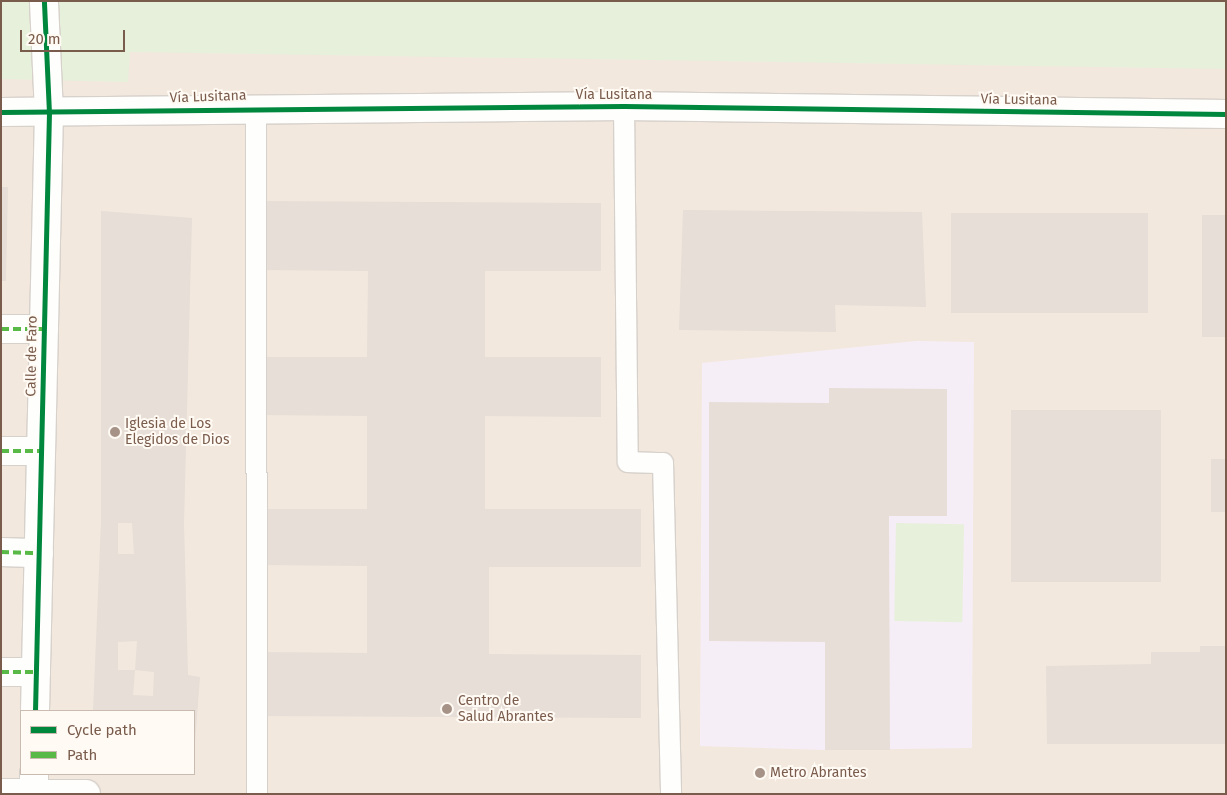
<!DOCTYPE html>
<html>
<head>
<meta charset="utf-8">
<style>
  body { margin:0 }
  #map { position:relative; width:1227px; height:795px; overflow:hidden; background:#f9f5f0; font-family:"Fira Sans",sans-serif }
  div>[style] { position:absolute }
  .residential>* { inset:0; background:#f2e8de }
  .education>* { inset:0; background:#f6eef6 }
  .green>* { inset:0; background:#e7f0db; transform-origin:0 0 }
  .building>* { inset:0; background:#e6ded7; transform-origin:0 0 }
  .roads { filter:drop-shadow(1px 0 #d7d1cb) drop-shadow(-1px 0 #d7d1cb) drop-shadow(0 1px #d7d1cb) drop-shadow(0 -1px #d7d1cb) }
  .lane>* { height:20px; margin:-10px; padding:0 10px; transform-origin:10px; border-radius:10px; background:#fefefd }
  .street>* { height:28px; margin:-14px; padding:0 14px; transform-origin:14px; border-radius:14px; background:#fefefd }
  .secondary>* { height:28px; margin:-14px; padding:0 14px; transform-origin:14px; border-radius:14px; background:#fefefd }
  .quiet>* { height:4px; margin-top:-2px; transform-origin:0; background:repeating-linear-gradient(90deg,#58b947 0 8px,transparent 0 12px) }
  .cycleway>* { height:5px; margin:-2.5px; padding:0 2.5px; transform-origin:2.5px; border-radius:2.5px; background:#00873e }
  .dots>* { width:14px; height:14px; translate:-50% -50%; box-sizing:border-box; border:2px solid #fffaf3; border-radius:50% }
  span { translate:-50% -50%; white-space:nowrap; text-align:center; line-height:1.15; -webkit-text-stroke:4px #fffaf3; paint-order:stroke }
  .street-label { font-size:14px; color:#7a5c4d }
  .poi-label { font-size:14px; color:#7a5c4d }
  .left { translate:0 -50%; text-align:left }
  .frame { position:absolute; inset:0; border:2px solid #7a5c4d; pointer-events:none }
  .legend { position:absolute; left:20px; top:710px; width:175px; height:65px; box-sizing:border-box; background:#fffaf3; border:1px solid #cabbb1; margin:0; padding:6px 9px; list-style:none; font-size:15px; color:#7a5c4d }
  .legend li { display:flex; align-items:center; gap:10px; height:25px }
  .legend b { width:25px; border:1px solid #cabbb1 }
  .scale { position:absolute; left:20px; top:30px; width:105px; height:22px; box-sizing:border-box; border:2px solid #7a5c4d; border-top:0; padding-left:6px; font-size:15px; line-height:18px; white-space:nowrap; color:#7a5c4d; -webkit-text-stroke:4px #fffaf3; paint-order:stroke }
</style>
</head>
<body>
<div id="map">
  <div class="residential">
    <div style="clip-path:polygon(evenodd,1px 32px,1226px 55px,1226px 794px,1px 794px,1px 32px,21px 711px,194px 711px,194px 774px,21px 774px,21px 711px)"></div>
  </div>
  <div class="education">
    <div style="clip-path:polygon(916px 341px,974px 342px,972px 748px,825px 750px,700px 746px,702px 363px)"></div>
  </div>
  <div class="green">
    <div style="clip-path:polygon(1px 1px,1226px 1px,1226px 69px,130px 52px,128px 82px,1px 79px)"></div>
    <div style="left:896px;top:523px;width:68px;height:98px;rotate:1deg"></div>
  </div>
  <div class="building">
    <div style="clip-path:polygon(1px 187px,8px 187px,6px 281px,1px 281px)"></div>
    <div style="clip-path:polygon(258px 201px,601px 203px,601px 271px,485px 271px,485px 357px,601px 357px,601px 417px,485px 416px,485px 509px,641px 509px,641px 567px,489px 567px,489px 654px,641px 655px,641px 718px,258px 716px,258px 652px,367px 653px,367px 566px,258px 565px,258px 509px,367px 509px,367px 416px,259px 415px,258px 357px,367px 357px,368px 271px,258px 270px)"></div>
    <div style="clip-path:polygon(683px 210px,922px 212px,926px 307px,835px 305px,836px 332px,679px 330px)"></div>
    <div style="clip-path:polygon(evenodd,101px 211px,192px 218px,184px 523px,188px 675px,200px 677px,195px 743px,194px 711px,93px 711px,101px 522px,101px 211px,118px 523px,132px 523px,134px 554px,118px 554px,118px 523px,101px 211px,137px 641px,135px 670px,154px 672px,153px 696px,133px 695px,135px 670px,118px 670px,118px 642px,137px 641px)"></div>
    <div style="left:951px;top:213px;width:197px;height:100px"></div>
    <div style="left:1202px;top:215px;width:24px;height:122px"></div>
    <div style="clip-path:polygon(829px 388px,947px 389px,947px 516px,889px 516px,890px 750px,825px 750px,825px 642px,709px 641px,709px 402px,829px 403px)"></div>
    <div style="left:1011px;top:410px;width:150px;height:172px"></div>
    <div style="left:1211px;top:459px;width:15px;height:53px"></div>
    <div style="clip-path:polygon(1200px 646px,1226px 646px,1226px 744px,1047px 744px,1046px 666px,1151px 664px,1151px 652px,1200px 652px)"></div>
  </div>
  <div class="roads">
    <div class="lane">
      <div style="left:624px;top:106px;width:356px;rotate:89.4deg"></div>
      <div style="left:628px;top:462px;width:35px;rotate:2deg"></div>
      <div style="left:663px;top:463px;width:331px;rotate:88.6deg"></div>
      <div style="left:256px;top:107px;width:687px;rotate:89.92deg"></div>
    </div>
    <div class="street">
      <div style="left:1px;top:112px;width:623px;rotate:-0.55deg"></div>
      <div style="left:624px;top:106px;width:602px;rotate:0.76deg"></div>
      <div style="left:1px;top:329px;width:43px"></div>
      <div style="left:1px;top:451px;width:40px"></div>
      <div style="left:1px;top:552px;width:38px;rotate:2deg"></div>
      <div style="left:1px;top:672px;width:35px"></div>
      <div style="left:35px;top:711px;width:598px;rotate:-88.66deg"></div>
      <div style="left:49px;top:113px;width:112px;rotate:-92.6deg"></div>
      <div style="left:34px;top:793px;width:19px;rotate:-90deg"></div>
    </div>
    <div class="secondary">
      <div style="left:1px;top:793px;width:85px;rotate:0.7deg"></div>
    </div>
  </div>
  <div class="quiet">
    <div style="left:1px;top:329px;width:43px"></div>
    <div style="left:1px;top:451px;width:40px"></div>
    <div style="left:1px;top:552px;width:38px;rotate:2deg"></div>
    <div style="left:1px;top:672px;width:35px"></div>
  </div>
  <div class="cycleway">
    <div style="left:1px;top:112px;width:623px;rotate:-0.55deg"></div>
    <div style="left:624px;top:106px;width:602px;rotate:0.76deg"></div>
    <div style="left:35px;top:711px;width:598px;rotate:-88.66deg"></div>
    <div style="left:49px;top:113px;width:112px;rotate:-92.6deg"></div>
  </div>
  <div class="dots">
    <div style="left:115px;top:432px;background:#a69286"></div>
    <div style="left:447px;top:709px;background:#a69286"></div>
    <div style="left:760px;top:773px;background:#a69286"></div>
  </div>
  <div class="street-label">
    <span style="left:614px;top:95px">Vía Lusitana</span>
    <span style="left:208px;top:97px;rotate:-2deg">Vía Lusitana</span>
    <span style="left:1019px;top:100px;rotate:1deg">Vía Lusitana</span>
    <span style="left:32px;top:356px;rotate:-89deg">Calle de Faro</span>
  </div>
  <div class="poi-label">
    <span class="left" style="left:125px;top:432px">Iglesia de Los<br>Elegidos de Dios</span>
    <span class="left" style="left:458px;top:709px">Centro de<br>Salud Abrantes</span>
    <span class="left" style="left:770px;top:773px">Metro Abrantes</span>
  </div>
  <div class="frame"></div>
  <ul class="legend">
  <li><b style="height:6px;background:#00873e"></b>Cycle path</li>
  <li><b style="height:6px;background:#58b947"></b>Path</li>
  </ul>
  <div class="scale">20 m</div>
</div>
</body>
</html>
